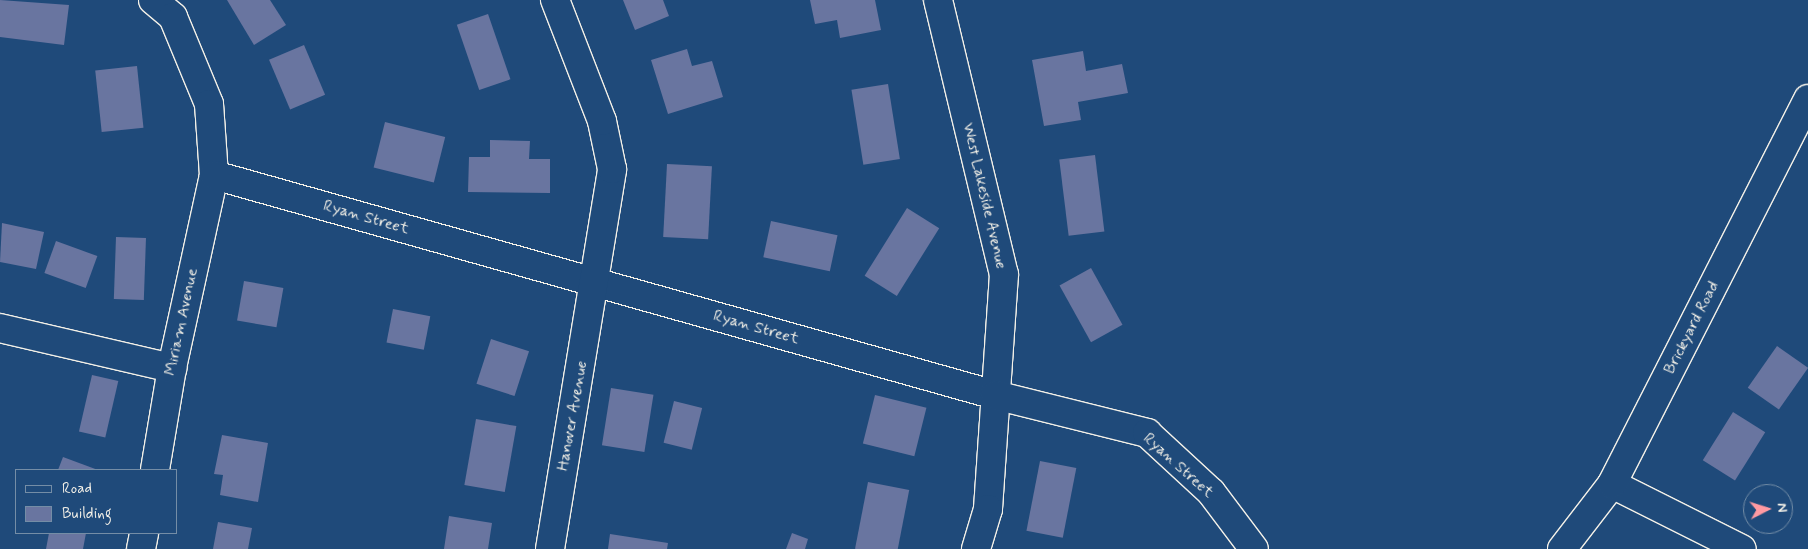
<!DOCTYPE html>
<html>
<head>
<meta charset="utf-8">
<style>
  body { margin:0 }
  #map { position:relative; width:1808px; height:549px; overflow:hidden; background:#1f4a7a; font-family:Mynerve,sans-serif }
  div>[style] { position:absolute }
  .building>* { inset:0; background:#6975a0; transform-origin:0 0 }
  .roads { filter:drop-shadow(1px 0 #f4f1e8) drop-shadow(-1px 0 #f4f1e8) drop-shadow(0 1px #f4f1e8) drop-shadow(0 -1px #f4f1e8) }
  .minor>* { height:28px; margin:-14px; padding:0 14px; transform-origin:14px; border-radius:14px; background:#1f4a7a }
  span { translate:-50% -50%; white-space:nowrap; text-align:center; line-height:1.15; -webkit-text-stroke:4px #1f4a7a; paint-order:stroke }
  .street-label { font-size:16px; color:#f4f1e8 }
  .legend { position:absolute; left:15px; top:469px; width:162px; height:65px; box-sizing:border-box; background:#1f4a7a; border:1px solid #748da6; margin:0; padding:6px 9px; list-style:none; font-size:15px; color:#f4f1e8 }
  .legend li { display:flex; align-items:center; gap:10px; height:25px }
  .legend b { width:25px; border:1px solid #748da6 }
  .north { position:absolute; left:1743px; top:484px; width:50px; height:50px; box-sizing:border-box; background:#1f4a7a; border:1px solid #748da6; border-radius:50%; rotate:85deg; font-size:14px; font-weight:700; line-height:20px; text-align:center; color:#f4f1e8 }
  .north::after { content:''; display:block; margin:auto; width:18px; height:22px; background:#ff9aa2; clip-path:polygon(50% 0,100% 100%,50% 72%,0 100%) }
</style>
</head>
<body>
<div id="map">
  <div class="building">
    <div style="clip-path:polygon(0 0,69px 5px,64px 45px,0 37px)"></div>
    <div style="clip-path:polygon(227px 0,270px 0,286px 25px,254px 45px)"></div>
    <div style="clip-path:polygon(623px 0,663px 0,669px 16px,635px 30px)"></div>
    <div style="clip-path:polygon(810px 0,875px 0,881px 30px,840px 38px,837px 20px,815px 24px)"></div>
    <div style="left:488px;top:14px;width:69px;height:33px;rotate:71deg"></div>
    <div style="left:304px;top:45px;width:54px;height:38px;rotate:67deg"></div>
    <div style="clip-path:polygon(687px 49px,692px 66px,712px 61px,723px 97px,668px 114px,651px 60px)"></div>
    <div style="clip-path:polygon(1083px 51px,1086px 71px,1122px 64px,1128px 93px,1078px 102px,1081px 120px,1044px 126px,1032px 60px)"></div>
    <div style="left:137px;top:66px;width:62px;height:42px;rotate:84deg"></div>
    <div style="left:888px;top:84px;width:76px;height:37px;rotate:81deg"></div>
    <div style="left:385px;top:122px;width:62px;height:47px;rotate:14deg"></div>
    <div style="clip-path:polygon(490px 140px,530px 141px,529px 159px,550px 159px,550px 193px,468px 192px,469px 157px,490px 157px)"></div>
    <div style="left:1095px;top:155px;width:77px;height:36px;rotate:83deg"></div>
    <div style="left:667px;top:164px;width:45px;height:73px;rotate:3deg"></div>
    <div style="left:907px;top:208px;width:38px;height:80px;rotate:32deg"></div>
    <div style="left:771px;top:221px;width:68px;height:37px;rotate:12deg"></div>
    <div style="clip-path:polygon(2px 223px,44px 232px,36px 269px,0 262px)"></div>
    <div style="left:116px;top:237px;width:30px;height:62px;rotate:2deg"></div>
    <div style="left:56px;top:241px;width:44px;height:34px;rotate:20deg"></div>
    <div style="left:1091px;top:268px;width:65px;height:36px;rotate:61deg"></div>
    <div style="left:244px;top:281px;width:40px;height:40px;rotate:10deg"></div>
    <div style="left:393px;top:309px;width:38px;height:34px;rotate:11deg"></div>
    <div style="left:491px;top:339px;width:40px;height:47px;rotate:18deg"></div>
    <div style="left:1777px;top:346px;width:38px;height:51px;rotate:35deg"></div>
    <div style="left:92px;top:375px;width:27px;height:58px;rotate:13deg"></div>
    <div style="left:611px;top:388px;width:43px;height:58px;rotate:9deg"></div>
    <div style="left:875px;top:395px;width:53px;height:50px;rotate:14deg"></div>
    <div style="left:674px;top:401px;width:29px;height:43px;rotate:14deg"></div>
    <div style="left:1733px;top:412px;width:38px;height:57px;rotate:32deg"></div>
    <div style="left:476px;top:419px;width:41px;height:67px;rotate:10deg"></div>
    <div style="clip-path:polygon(222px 435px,268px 443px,258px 502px,220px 495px,223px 475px,214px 474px)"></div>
    <div style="clip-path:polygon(63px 457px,98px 470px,58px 470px)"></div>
    <div style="left:1040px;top:461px;width:37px;height:71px;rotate:11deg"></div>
    <div style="left:868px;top:482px;width:42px;height:68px;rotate:11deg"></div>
    <div style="clip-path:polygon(449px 516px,492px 523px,488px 549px,444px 549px)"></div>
    <div style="clip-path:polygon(218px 522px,252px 528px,248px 549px,213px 549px)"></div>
    <div style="clip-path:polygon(49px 533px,86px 533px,83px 549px,46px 549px)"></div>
    <div style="clip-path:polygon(792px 533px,808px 539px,805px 549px,786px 549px)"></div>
    <div style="clip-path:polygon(610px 534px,668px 543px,667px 549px,608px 549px)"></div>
  </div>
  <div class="roads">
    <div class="minor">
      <div style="left:153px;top:0;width:26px;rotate:40deg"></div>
      <div style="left:173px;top:17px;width:94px;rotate:67.5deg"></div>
      <div style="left:209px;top:104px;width:71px;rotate:86deg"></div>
      <div style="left:214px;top:175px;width:198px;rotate:102.3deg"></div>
      <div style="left:172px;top:368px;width:103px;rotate:99.5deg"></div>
      <div style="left:938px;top:0;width:282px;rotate:76.5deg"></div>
      <div style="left:1004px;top:274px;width:236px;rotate:93.9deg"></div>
      <div style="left:988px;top:509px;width:42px;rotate:106.7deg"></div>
      <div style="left:214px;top:175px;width:811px;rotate:15.73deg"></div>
      <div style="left:995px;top:395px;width:157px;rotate:14deg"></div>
      <div style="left:1147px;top:433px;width:87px;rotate:42.7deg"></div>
      <div style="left:1211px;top:492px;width:71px;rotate:53deg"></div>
      <div style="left:0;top:328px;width:177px;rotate:13.1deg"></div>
      <div style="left:1612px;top:484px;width:145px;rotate:26.6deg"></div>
      <div style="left:141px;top:549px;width:16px;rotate:-79deg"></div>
      <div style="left:550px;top:549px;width:385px;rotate:-80.7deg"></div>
      <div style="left:612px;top:169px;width:49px;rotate:-101.8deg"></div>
      <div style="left:602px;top:121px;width:130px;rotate:-111.2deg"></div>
      <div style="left:1562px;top:549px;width:82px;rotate:-52.4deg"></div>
      <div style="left:1612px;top:484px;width:432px;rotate:-63deg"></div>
    </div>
  </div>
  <div class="street-label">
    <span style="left:984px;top:196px;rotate:77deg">West Lakeside Avenue</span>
    <span style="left:366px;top:218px;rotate:16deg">Ryan Street</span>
    <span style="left:182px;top:322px;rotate:-78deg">Miriam Avenue</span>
    <span style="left:756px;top:328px;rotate:16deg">Ryan Street</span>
    <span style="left:1692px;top:328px;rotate:-63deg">Brickyard Road</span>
    <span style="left:573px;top:416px;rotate:-80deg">Hanover Avenue</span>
    <span style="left:1178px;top:466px;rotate:42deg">Ryan Street</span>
  </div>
  <ul class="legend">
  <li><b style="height:6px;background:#1f4a7a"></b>Road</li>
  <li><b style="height:14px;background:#6975a0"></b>Building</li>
  </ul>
  <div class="north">N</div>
</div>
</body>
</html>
